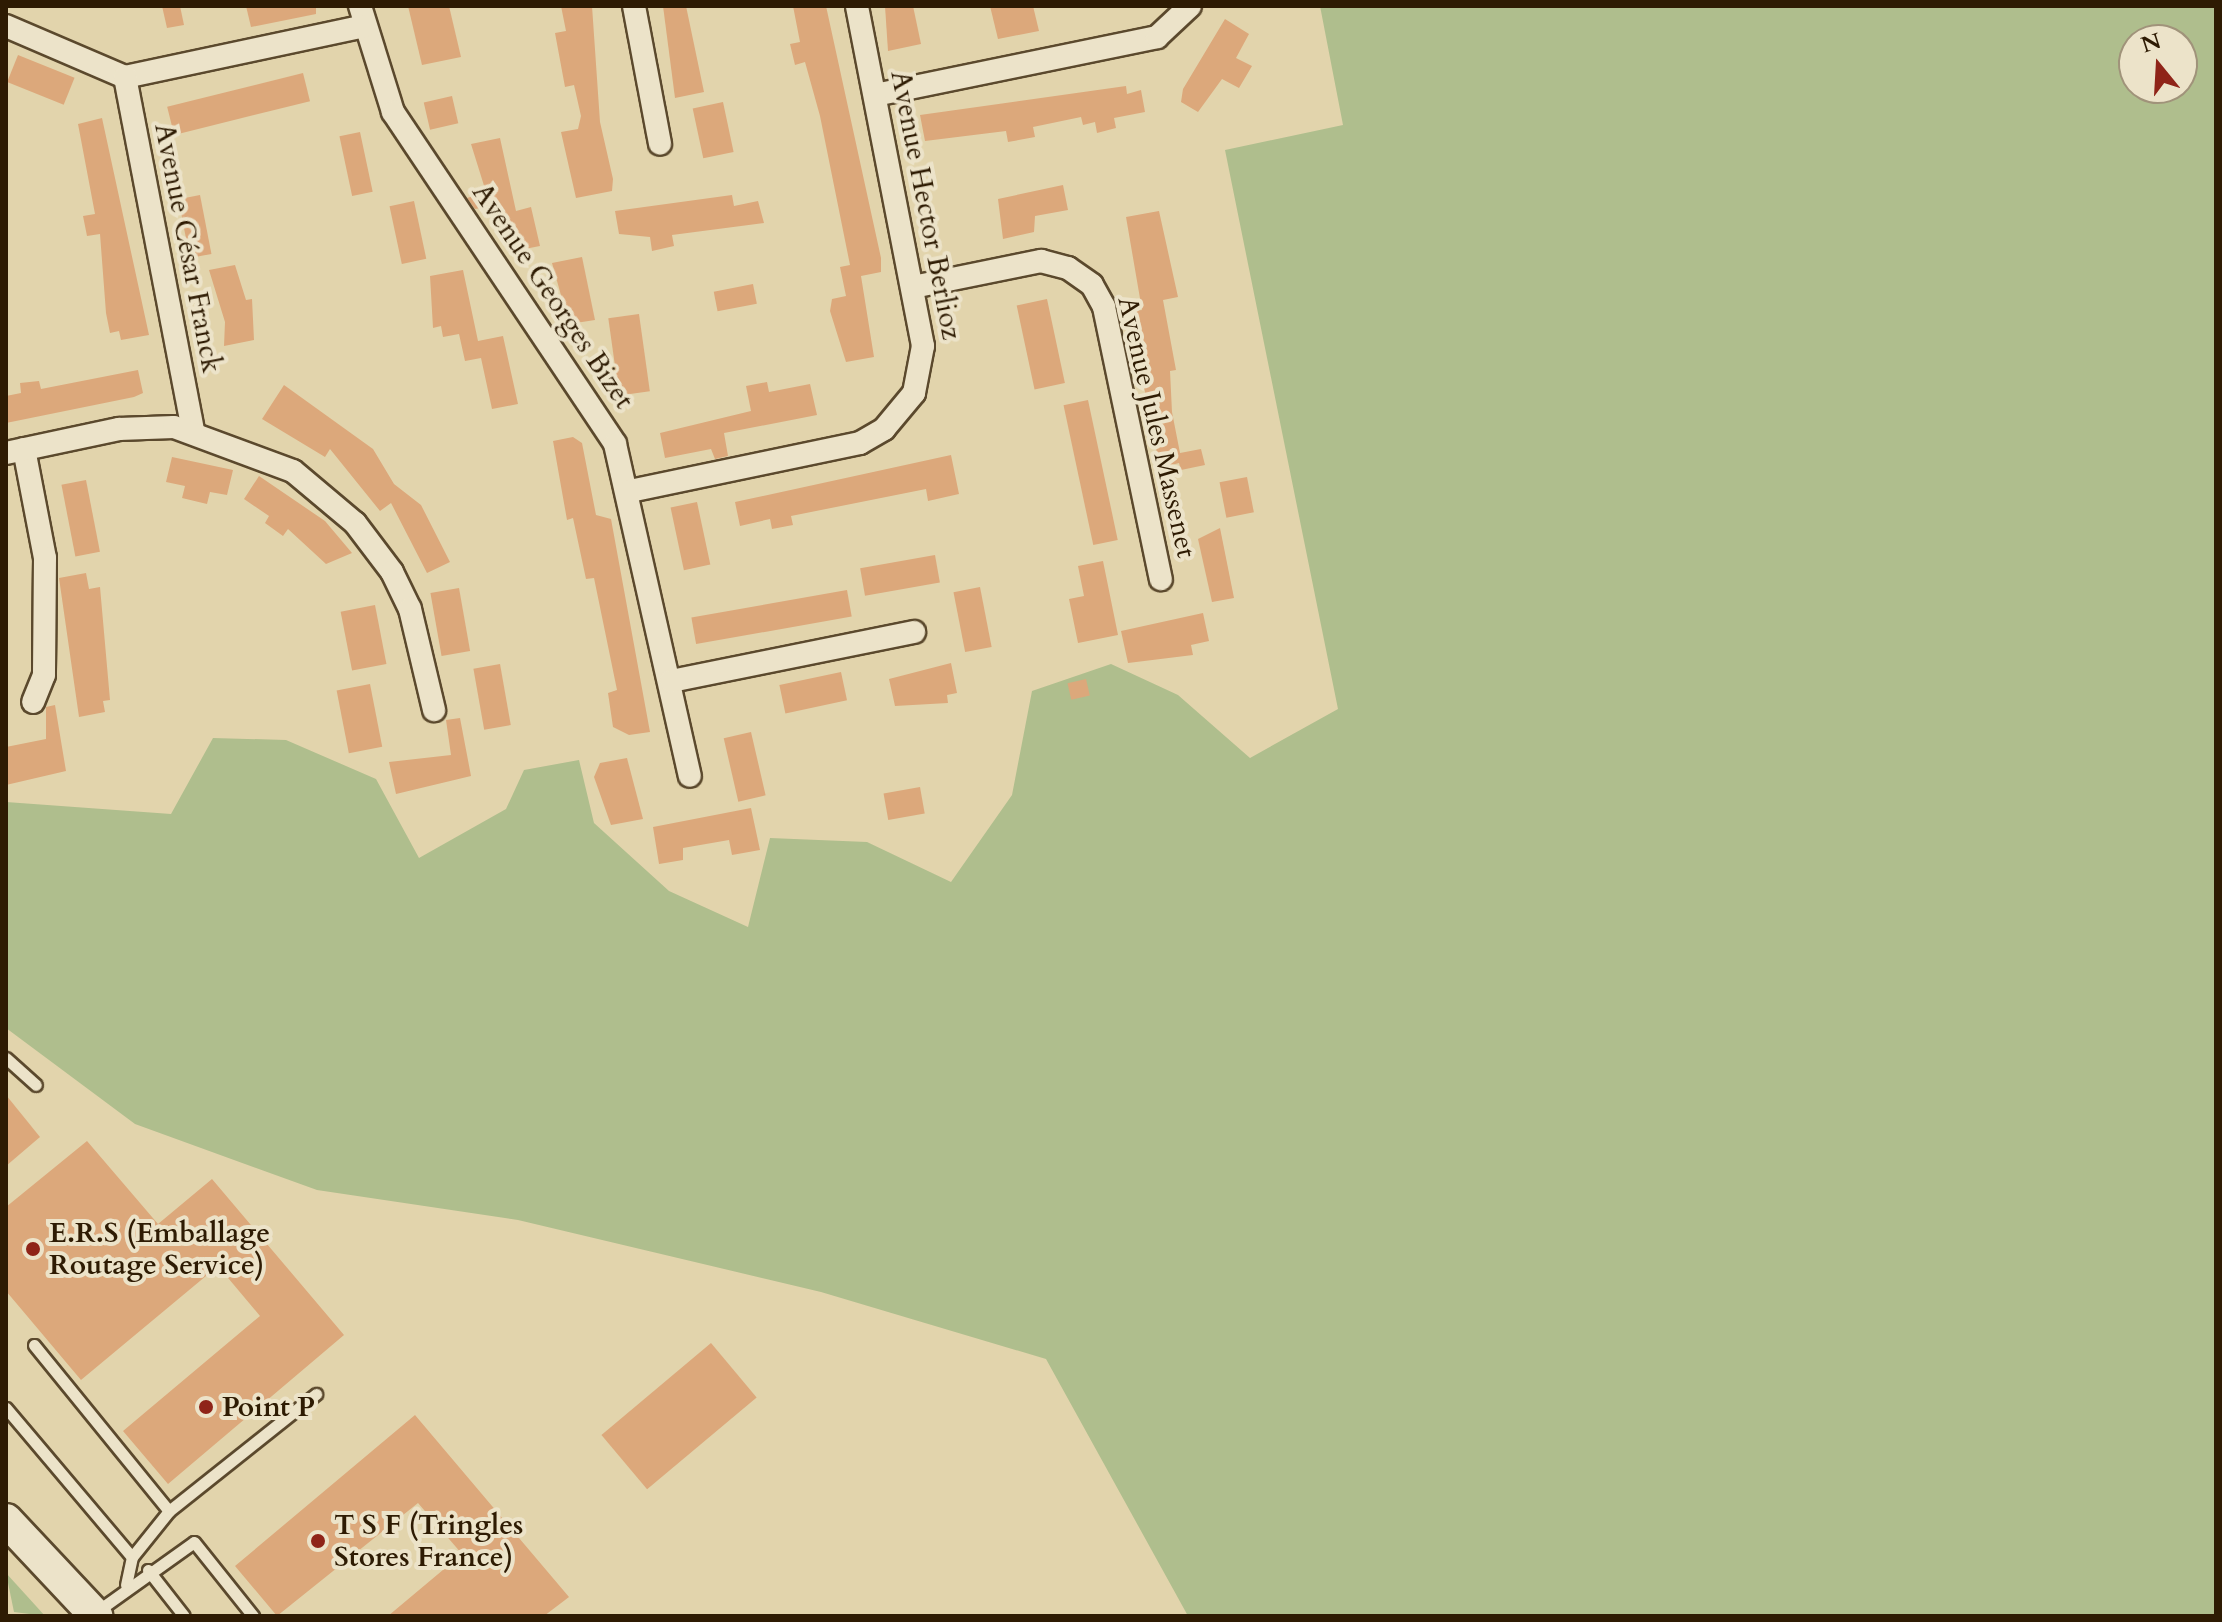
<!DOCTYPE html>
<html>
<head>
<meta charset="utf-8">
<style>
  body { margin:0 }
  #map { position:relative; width:2222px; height:1622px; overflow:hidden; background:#e2d4ac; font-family:Cardo,serif }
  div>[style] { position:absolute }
  .green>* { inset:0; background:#afbe8d }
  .building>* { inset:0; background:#dca87b; transform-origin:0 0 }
  .roads { filter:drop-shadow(2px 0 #5b492d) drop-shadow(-2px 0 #5b492d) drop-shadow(0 2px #5b492d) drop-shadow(0 -2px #5b492d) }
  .service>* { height:11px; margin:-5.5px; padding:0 5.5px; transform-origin:5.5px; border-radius:5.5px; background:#ece3c9 }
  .minor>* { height:22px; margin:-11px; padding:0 11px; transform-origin:11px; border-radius:11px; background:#ece3c9 }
  .secondary>* { height:32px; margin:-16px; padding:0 16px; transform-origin:16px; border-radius:16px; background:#ece3c9 }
  .dots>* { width:22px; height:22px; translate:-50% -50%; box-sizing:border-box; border:4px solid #ece3c9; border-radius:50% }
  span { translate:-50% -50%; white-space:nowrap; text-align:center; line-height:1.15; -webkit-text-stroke:8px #ece3c9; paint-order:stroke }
  .street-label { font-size:28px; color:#2e1b03 }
  .poi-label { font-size:28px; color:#2e1b03; font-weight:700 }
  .left { translate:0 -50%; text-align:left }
  .frame { position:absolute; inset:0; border:8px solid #2e1b03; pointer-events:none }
  .north { position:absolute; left:2118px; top:24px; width:80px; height:80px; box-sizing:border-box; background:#ece3c9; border:2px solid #a0937a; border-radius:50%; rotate:342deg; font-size:22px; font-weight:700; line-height:32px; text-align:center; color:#2e1b03 }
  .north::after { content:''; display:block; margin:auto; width:28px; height:36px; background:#8f2418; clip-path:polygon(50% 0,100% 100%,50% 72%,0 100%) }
</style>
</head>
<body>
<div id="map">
  <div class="green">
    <div style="clip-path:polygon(evenodd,1320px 6px,2216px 6px,2216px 1616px,1188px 1616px,1046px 1359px,821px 1292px,518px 1220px,317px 1190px,135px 1124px,6px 1028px,6px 802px,171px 814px,213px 738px,286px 740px,376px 779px,419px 858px,506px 809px,524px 770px,579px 760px,594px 823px,669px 891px,748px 927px,770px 838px,867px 842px,951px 882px,1012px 795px,1032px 691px,1111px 664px,1178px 695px,1250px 758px,1338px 709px,1225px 150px,1343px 125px,1320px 6px,2134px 40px,2182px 40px,2182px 88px,2134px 88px,2134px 40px)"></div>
    <div style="clip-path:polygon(6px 1573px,36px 1606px,45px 1616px,14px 1612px)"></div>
  </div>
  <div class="building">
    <div style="clip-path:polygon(162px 6px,180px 6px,184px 25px,167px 28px)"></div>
    <div style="clip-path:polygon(246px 6px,316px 6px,316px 14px,251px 27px)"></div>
    <div style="clip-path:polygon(408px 6px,449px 6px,461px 57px,422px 65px)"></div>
    <div style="clip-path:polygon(561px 6px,592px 6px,600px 122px,613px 179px,612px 191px,576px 198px,561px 132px,578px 129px,581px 116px,574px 85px,565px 87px,555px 33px,566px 31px)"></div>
    <div style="clip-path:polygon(663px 6px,686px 6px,704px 92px,675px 98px)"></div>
    <div style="clip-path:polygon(793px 6px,826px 6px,881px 258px,881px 272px,861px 276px,874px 357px,846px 362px,830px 311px,832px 299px,846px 296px,840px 267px,850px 265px,820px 116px,805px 62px,795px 65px,790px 44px,800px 42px)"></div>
    <div style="clip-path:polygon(885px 6px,913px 6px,921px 44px,888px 51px)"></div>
    <div style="clip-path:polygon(990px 6px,1033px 6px,1039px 31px,998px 39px)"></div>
    <div style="clip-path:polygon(1225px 19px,1249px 34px,1236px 58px,1252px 66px,1239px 88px,1222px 79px,1198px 112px,1181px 102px,1183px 89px)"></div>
    <div style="left:18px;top:55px;width:61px;height:29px;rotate:22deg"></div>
    <div style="left:303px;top:73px;width:29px;height:140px;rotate:76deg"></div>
    <div style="clip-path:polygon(1126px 86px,1127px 94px,1141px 90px,1145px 112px,1114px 118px,1116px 128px,1097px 133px,1095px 122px,1083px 125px,1081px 117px,1033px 127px,1035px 137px,1008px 142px,1006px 131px,925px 141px,920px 115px)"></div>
    <div style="left:452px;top:96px;width:28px;height:29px;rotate:77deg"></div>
    <div style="left:723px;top:102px;width:51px;height:31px;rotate:78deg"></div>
    <div style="clip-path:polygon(102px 118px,149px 335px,121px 340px,119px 331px,110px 333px,106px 313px,100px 234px,87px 236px,83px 216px,95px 214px,78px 124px)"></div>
    <div style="left:360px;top:132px;width:61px;height:21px;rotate:78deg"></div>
    <div style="clip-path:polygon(500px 138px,516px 211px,531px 207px,540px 246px,509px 252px,498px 205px,475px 209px,467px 198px,486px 192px,471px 144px)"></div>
    <div style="clip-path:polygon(1063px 185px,1068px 210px,1035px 216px,1034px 232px,1003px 239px,998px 199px)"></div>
    <div style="left:200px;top:195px;width:60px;height:22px;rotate:79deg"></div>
    <div style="clip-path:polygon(732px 195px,734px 206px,758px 201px,764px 223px,672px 235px,674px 246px,652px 251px,650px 237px,619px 234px,615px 211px)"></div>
    <div style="left:414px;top:201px;width:59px;height:25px;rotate:78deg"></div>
    <div style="clip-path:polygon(1159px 211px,1178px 297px,1163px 300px,1176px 370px,1170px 371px,1172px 412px,1180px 453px,1201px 449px,1205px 465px,1181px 470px,1179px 463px,1160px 468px,1132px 326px,1133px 311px,1142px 310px,1126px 217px)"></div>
    <div style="clip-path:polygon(582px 257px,595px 320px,569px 324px,552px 263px)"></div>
    <div style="clip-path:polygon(235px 265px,246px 300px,252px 299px,254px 340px,224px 346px,225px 322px,209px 270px)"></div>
    <div style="clip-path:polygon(463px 270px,478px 341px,503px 336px,518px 404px,492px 409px,481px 358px,465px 361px,459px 334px,443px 337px,441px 326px,433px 328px,430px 276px)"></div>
    <div style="left:753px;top:284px;width:20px;height:40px;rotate:79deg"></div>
    <div style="left:1047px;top:299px;width:86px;height:31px;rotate:78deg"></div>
    <div style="left:639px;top:314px;width:78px;height:31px;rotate:82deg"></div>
    <div style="clip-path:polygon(138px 370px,143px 393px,134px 397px,6px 423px,6px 396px,21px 393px,20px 383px,39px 381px,41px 389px)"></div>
    <div style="clip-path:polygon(767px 382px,769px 392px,810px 384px,817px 415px,724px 433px,728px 456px,715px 459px,711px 449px,665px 458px,660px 433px,751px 411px,746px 386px)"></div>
    <div style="clip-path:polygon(284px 385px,373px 449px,394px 484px,421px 505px,450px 562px,427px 573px,391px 503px,380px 511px,330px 449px,325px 457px,262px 419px)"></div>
    <div style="left:1088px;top:400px;width:143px;height:25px;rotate:78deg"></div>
    <div style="clip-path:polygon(573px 437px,582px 443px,596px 515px,611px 519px,650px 732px,629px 735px,613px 727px,608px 693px,617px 690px,594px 578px,586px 579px,573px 518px,567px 520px,553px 441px)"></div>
    <div style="clip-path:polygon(951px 455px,959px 494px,928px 501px,926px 489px,791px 516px,793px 525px,772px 529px,770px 519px,740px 526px,735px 502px)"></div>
    <div style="clip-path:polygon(172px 457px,233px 470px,227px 495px,210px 492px,207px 504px,182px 498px,185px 486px,166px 482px)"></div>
    <div style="clip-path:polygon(259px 476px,325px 521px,352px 553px,326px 564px,288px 529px,283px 536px,265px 523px,269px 516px,244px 499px)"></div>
    <div style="left:1247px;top:477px;width:36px;height:28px;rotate:79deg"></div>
    <div style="left:86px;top:480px;width:73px;height:25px;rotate:79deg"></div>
    <div style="left:697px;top:502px;width:64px;height:27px;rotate:78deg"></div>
    <div style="clip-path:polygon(1220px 528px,1234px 598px,1212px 602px,1198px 539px)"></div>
    <div style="left:935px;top:555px;width:28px;height:76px;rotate:80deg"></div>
    <div style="clip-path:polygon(1103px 561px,1118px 635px,1078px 643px,1069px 599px,1084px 596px,1078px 566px)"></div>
    <div style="clip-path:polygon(86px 573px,89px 589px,100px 587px,110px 700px,103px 701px,105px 712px,79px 717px,59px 578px)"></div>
    <div style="left:980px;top:587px;width:61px;height:27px;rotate:79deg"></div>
    <div style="left:459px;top:588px;width:64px;height:29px;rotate:80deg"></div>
    <div style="left:847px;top:590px;width:27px;height:158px;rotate:80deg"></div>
    <div style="left:375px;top:605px;width:60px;height:35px;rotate:79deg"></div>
    <div style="clip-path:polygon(1203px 613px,1209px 641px,1191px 645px,1193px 655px,1128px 663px,1121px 631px)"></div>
    <div style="clip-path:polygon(951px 663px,957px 693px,947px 695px,948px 703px,895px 706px,889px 679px)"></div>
    <div style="left:500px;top:664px;width:62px;height:27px;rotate:80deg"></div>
    <div style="left:841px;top:672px;width:29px;height:63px;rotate:78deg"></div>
    <div style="left:1086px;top:679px;width:17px;height:19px;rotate:77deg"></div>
    <div style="left:370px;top:684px;width:64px;height:34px;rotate:79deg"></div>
    <div style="clip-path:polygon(55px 705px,66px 771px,6px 785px,6px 747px,46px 739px,46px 707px)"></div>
    <div style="clip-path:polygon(460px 718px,471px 776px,396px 794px,389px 762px,451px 755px,446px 720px)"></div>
    <div style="left:751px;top:732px;width:65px;height:28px;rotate:77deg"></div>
    <div style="clip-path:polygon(627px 758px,643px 819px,611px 825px,594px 777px,600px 763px)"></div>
    <div style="left:920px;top:787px;width:27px;height:37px;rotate:80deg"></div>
    <div style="clip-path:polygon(751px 808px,760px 850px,732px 855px,729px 840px,683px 848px,683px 860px,659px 864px,653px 827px)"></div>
    <div style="clip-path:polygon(6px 1095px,40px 1137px,6px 1166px)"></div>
    <div style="clip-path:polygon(87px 1141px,158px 1224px,212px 1179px,344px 1335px,168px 1484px,123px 1431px,260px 1316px,218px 1266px,81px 1380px,6px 1291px,6px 1207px)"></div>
    <div style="left:711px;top:1343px;width:71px;height:143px;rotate:50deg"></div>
    <div style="clip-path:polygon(415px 1415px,569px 1597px,544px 1616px,388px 1616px,462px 1554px,418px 1503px,277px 1616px,235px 1566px)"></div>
  </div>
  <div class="roads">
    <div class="service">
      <div style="left:6px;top:1058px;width:40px;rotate:42deg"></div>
      <div style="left:34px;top:1345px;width:214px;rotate:50.9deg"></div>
      <div style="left:6px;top:1408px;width:195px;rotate:49.8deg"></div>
      <div style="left:148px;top:1570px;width:58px;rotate:52deg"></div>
      <div style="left:126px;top:1585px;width:29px;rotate:-78deg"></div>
      <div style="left:132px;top:1557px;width:59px;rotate:-51.2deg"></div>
      <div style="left:169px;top:1511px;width:188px;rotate:-38.5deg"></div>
      <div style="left:96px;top:1612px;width:120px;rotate:-35.5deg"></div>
      <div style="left:194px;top:1542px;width:95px;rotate:51.4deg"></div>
    </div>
    <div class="minor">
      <div style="left:360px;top:6px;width:111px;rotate:72.7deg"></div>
      <div style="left:393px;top:112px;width:399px;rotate:56.2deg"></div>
      <div style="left:615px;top:444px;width:340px;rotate:77.3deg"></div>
      <div style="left:634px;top:6px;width:140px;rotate:79.3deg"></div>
      <div style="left:6px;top:26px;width:129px;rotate:23.2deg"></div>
      <div style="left:125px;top:77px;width:244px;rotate:-12deg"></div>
      <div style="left:125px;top:77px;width:359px;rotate:79.1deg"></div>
      <div style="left:875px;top:95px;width:288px;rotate:-11.6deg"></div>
      <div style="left:1157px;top:37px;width:45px;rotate:-43.2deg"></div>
      <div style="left:913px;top:287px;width:131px;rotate:-11.5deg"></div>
      <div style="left:1041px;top:261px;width:28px;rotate:15deg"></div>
      <div style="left:1068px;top:268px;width:29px;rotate:35deg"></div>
      <div style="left:1092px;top:285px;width:25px;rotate:61deg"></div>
      <div style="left:1104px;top:307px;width:278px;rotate:78.2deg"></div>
      <div style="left:24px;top:449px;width:111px;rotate:79.1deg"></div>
      <div style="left:45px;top:558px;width:117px;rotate:90.5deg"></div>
      <div style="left:44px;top:675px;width:29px;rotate:112deg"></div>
      <div style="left:6px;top:453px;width:116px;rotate:-12deg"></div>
      <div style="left:119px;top:429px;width:55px;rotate:-2.1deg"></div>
      <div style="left:174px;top:427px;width:127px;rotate:20.3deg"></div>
      <div style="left:293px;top:471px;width:81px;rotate:40deg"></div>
      <div style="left:355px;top:523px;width:61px;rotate:52.9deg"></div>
      <div style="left:392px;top:572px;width:41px;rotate:64.1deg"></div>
      <div style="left:410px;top:609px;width:104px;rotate:76.6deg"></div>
      <div style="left:630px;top:491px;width:235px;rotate:-11.8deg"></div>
      <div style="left:860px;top:443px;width:28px;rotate:-30deg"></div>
      <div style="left:884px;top:429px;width:47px;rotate:-50.2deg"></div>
      <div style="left:914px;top:393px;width:48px;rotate:-79.2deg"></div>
      <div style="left:923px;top:346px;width:346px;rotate:-101deg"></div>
      <div style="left:671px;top:681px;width:248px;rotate:-11.4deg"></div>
    </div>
    <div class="secondary">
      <div style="left:6px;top:1520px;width:132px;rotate:46.8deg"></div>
    </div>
  </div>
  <div class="dots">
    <div style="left:33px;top:1249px;background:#8f2418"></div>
    <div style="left:206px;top:1407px;background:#8f2418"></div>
    <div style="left:318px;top:1541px;background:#8f2418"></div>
  </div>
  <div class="street-label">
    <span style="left:926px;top:205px;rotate:79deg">Avenue Hector Berlioz</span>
    <span style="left:188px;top:248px;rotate:79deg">Avenue César Franck</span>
    <span style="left:553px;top:296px;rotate:56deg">Avenue Georges Bizet</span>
    <span style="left:1157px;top:427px;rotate:77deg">Avenue Jules Massenet</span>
  </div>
  <div class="poi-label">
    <span class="left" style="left:49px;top:1249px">E.R.S (Emballage<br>Routage Service)</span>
    <span class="left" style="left:222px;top:1407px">Point P</span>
    <span class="left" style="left:334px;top:1541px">T S F (Tringles<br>Stores France)</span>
  </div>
  <div class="frame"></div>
  <div class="north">N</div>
</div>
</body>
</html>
